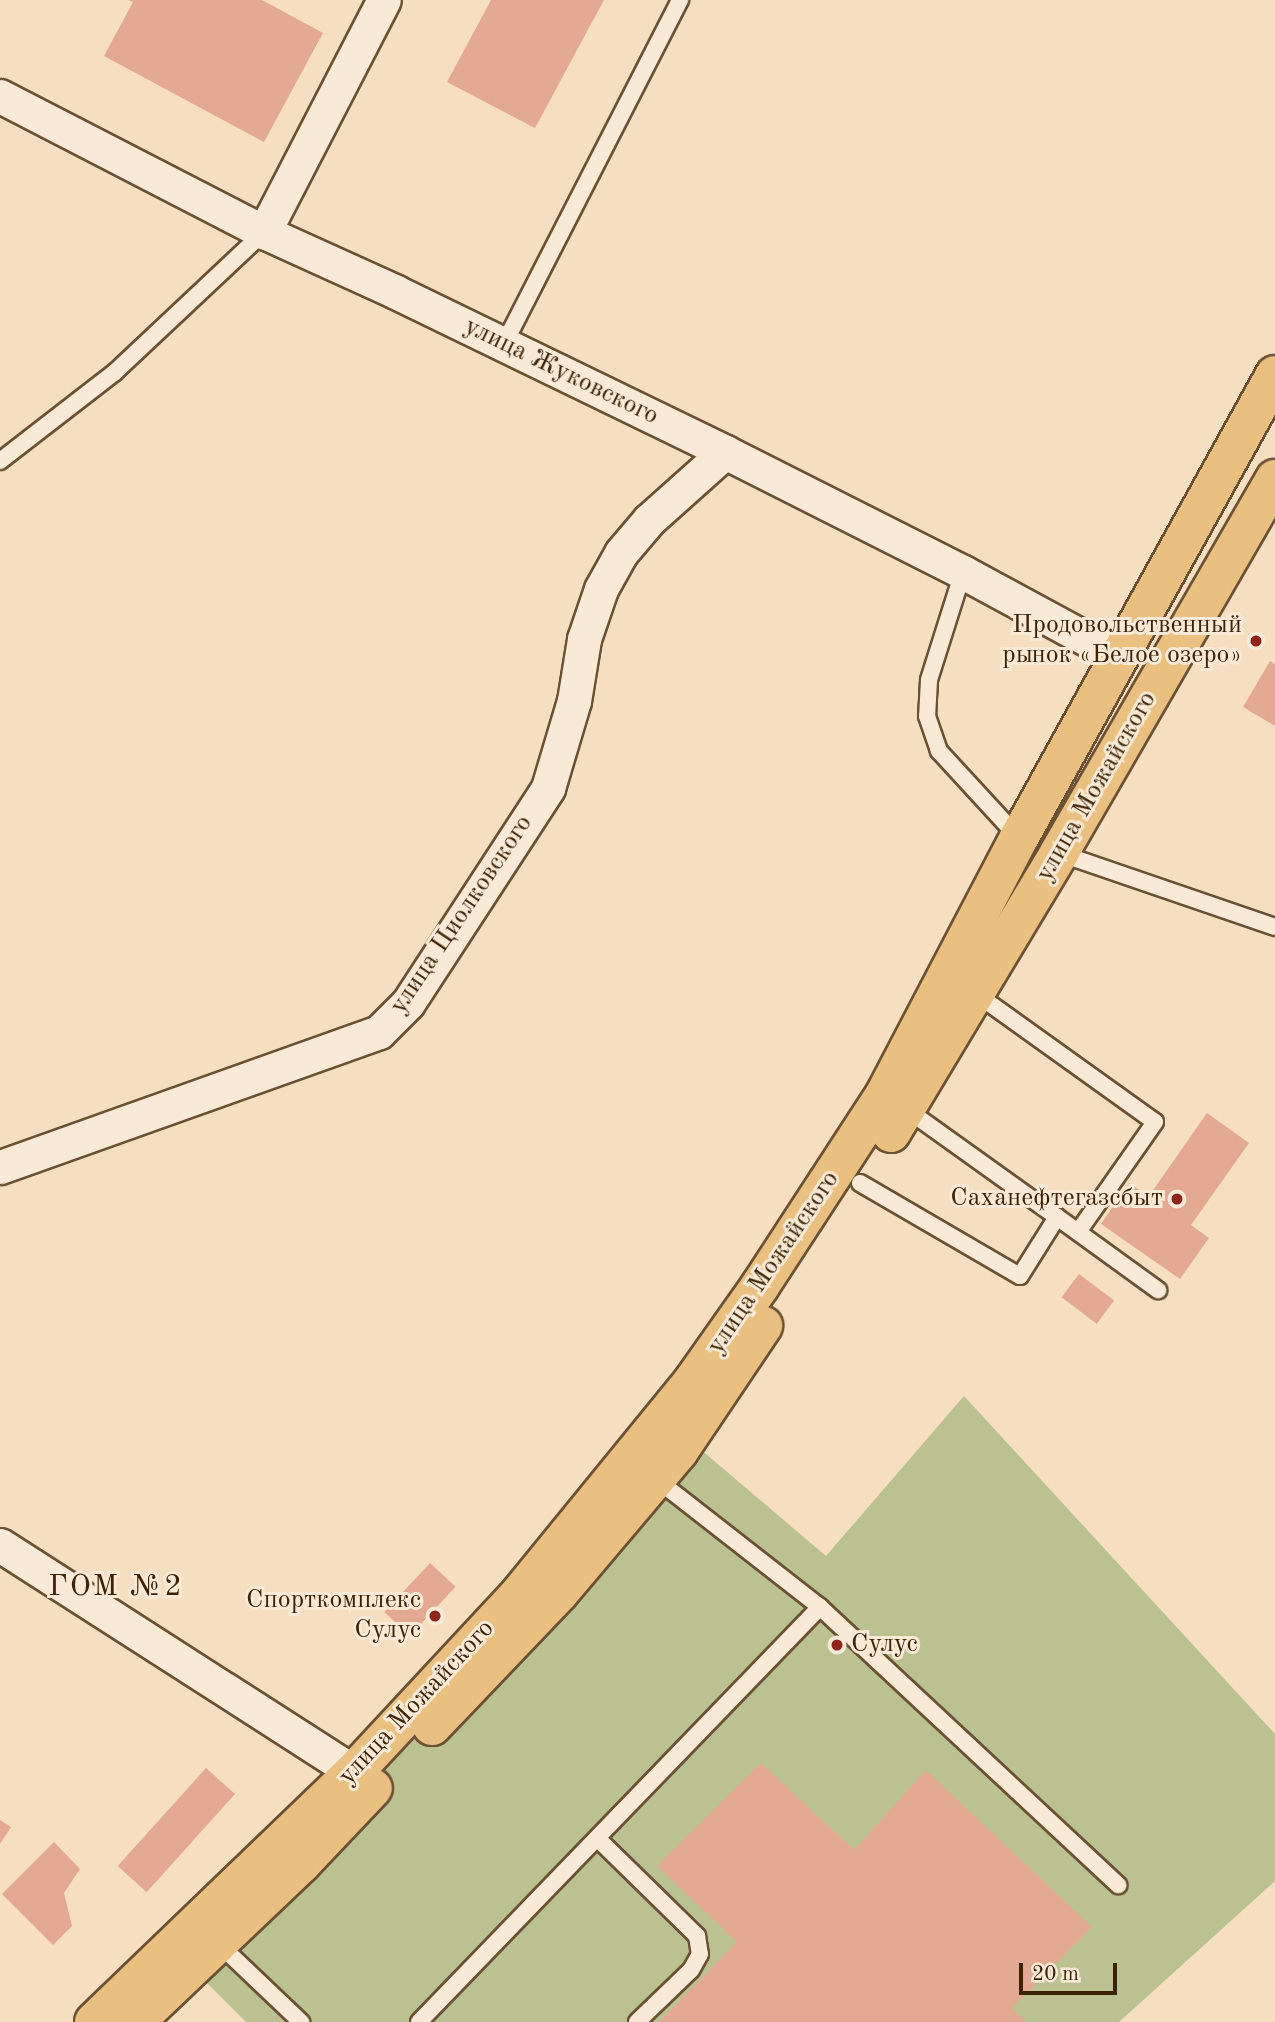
<!DOCTYPE html>
<html>
<head>
<meta charset="utf-8">
<style>
  body { margin:0 }
  #map { position:relative; width:1275px; height:2022px; overflow:hidden; background:#f5dfc0; font-family:"Old Standard TT",serif }
  div>[style] { position:absolute }
  .green>* { inset:0; background:#bcc192 }
  .building>* { inset:0; background:#e4a992; transform-origin:0 0 }
  .roads { filter:drop-shadow(2px 0 #6b5134) drop-shadow(-2px 0 #6b5134) drop-shadow(0 2px #6b5134) drop-shadow(0 -2px #6b5134) }
  .service>* { height:16px; margin:-8px; padding:0 8px; transform-origin:8px; border-radius:8px; background:#f8ead6 }
  .minor>* { height:33px; margin:-16.5px; padding:0 16.5px; transform-origin:16.5px; border-radius:16.5px; background:#f8ead6 }
  .primary>* { height:38px; margin:-19px; padding:0 19px; transform-origin:19px; border-radius:19px; background:#eac080 }
  .dots>* { width:19px; height:19px; translate:-50% -50%; box-sizing:border-box; border:4px solid #f8ead6; border-radius:50% }
  span { translate:-50% -50%; white-space:nowrap; text-align:center; line-height:1.15; -webkit-text-stroke:6px #f8ead6; paint-order:stroke }
  .street-label { font-size:26px; color:#3d2206 }
  .poi-label { font-size:26px; color:#3d2206 }
  .right { translate:-100% -50%; text-align:right }
  .left { translate:0 -50%; text-align:left }
  .quarter-label { font-size:30px; color:#3d2206; letter-spacing:2px }
  .scale { position:absolute; left:1019px; top:1963px; width:98px; height:32px; box-sizing:border-box; border:4px solid #3d2206; border-top:0; padding-left:9px; font-size:21px; line-height:24px; white-space:nowrap; color:#3d2206; -webkit-text-stroke:5px #f8ead6; paint-order:stroke }
</style>
</head>
<body>
<div id="map">
  <div class="green">
    <div style="clip-path:polygon(964px 1396px,1275px 1734px,1275px 1881px,1119px 2022px,246px 2022px,196px 1972px,673px 1426px,826px 1556px)"></div>
  </div>
  <div class="building">
    <div style="clip-path:polygon(128px 0,262px 0,323px 33px,264px 142px,104px 56px,133px 2px)"></div>
    <div style="clip-path:polygon(491px 0,604px 0,535px 128px,447px 82px)"></div>
    <div style="clip-path:polygon(1270px 661px,1275px 664px,1275px 726px,1243px 707px)"></div>
    <div style="clip-path:polygon(1207px 1113px,1249px 1143px,1191px 1225px,1209px 1238px,1180px 1279px,1101px 1224px,1129px 1183px,1149px 1196px)"></div>
    <div style="left:1079px;top:1274px;width:44px;height:29px;rotate:37deg"></div>
    <div style="left:430px;top:1563px;width:35px;height:67px;rotate:43deg"></div>
    <div style="clip-path:polygon(761px 1763px,854px 1850px,926px 1770px,1092px 1927px,1012px 2008px,1026px 2022px,659px 2022px,737px 1942px,657px 1866px)"></div>
    <div style="left:206px;top:1768px;width:39px;height:132px;rotate:42deg"></div>
    <div style="clip-path:polygon(0 1820px,11px 1827px,0 1844px)"></div>
    <div style="clip-path:polygon(54px 1842px,80px 1869px,64px 1893px,72px 1926px,53px 1945px,2px 1894px)"></div>
  </div>
  <div class="roads">
    <div class="service">
      <div style="left:503px;top:346px;width:389px;rotate:-62.9deg"></div>
      <div style="left:0;top:461px;width:145px;rotate:-37.7deg"></div>
      <div style="left:115px;top:372px;width:204px;rotate:-43.2deg"></div>
      <div style="left:963px;top:572px;width:113px;rotate:107.5deg"></div>
      <div style="left:929px;top:680px;width:36px;rotate:93deg"></div>
      <div style="left:927px;top:716px;width:37px;rotate:71deg"></div>
      <div style="left:939px;top:751px;width:118px;rotate:47.4deg"></div>
      <div style="left:1059px;top:853px;width:228px;rotate:18.9deg"></div>
      <div style="left:975px;top:993px;width:221px;rotate:35.6deg"></div>
      <div style="left:1155px;top:1122px;width:134px;rotate:125deg"></div>
      <div style="left:860px;top:1183px;width:185px;rotate:30.2deg"></div>
      <div style="left:1020px;top:1276px;width:70px;rotate:-57.9deg"></div>
      <div style="left:1057px;top:1217px;width:186px;rotate:-144.4deg"></div>
      <div style="left:1057px;top:1217px;width:125px;rotate:35.9deg"></div>
      <div style="left:820px;top:1607px;width:408px;rotate:43deg"></div>
      <div style="left:598px;top:1839px;width:139px;rotate:44.4deg"></div>
      <div style="left:697px;top:1936px;width:18px;rotate:81deg"></div>
      <div style="left:700px;top:1954px;width:18px;rotate:119deg"></div>
      <div style="left:691px;top:1970px;width:75px;rotate:136.1deg"></div>
      <div style="left:218px;top:1943px;width:115px;rotate:43.6deg"></div>
      <div style="left:419px;top:2022px;width:577px;rotate:-45.98deg"></div>
      <div style="left:820px;top:1607px;width:208px;rotate:-142deg"></div>
    </div>
    <div class="minor">
      <div style="left:0;top:96px;width:297px;rotate:27.3deg"></div>
      <div style="left:264px;top:232px;width:145px;rotate:24.4deg"></div>
      <div style="left:396px;top:292px;width:366px;rotate:25.9deg"></div>
      <div style="left:725px;top:452px;width:267px;rotate:26.8deg"></div>
      <div style="left:963px;top:572px;width:176px;rotate:28.5deg"></div>
      <div style="left:264px;top:232px;width:261px;rotate:-62.7deg"></div>
      <div style="left:0;top:1167px;width:402px;rotate:-19.6deg"></div>
      <div style="left:379px;top:1032px;width:41px;rotate:-45deg"></div>
      <div style="left:408px;top:1003px;width:257px;rotate:-56.9deg"></div>
      <div style="left:548px;top:788px;width:91px;rotate:-73.4deg"></div>
      <div style="left:574px;top:701px;width:63px;rotate:-80.8deg"></div>
      <div style="left:584px;top:639px;width:53px;rotate:-71.2deg"></div>
      <div style="left:601px;top:589px;width:41px;rotate:-60.9deg"></div>
      <div style="left:621px;top:553px;width:43px;rotate:-49.7deg"></div>
      <div style="left:649px;top:520px;width:102px;rotate:-41.8deg"></div>
      <div style="left:0;top:1545px;width:421px;rotate:32.7deg"></div>
    </div>
    <div class="primary">
      <div style="left:891px;top:1133px;width:327px;rotate:-59deg"></div>
      <div style="left:1059px;top:853px;width:432px;rotate:-60deg"></div>
      <div style="left:432px;top:1726px;width:184px;rotate:-46.3deg"></div>
      <div style="left:559px;top:1593px;width:186px;rotate:-49.8deg"></div>
      <div style="left:679px;top:1451px;width:151px;rotate:-56.1deg"></div>
      <div style="left:94px;top:2022px;width:361px;rotate:-43.9deg"></div>
      <div style="left:354px;top:1772px;width:246px;rotate:-47.1deg"></div>
      <div style="left:521px;top:1592px;width:272px;rotate:-50.8deg"></div>
      <div style="left:693px;top:1381px;width:116px;rotate:-54.8deg"></div>
      <div style="left:760px;top:1286px;width:229px;rotate:-56.9deg"></div>
      <div style="left:885px;top:1094px;width:289px;rotate:-62.4deg"></div>
      <div style="left:1019px;top:838px;width:529px;rotate:-61.06deg"></div>
      <div style="left:135px;top:2022px;width:231px;rotate:-43.6deg"></div>
      <div style="left:302px;top:1863px;width:103px;rotate:-46.6deg"></div>
    </div>
  </div>
  <div class="dots">
    <div style="left:1256px;top:641px;background:#8f2418"></div>
    <div style="left:1177px;top:1199px;background:#8f2418"></div>
    <div style="left:435px;top:1616px;background:#8f2418"></div>
    <div style="left:837px;top:1645px;background:#8f2418"></div>
  </div>
  <div class="street-label">
    <span style="left:561px;top:372px;rotate:26deg">улица Жуковского</span>
    <span style="left:1097px;top:787px;rotate:-60deg">улица Можайского</span>
    <span style="left:462px;top:915px;rotate:-56deg">улица Циолковского</span>
    <span style="left:774px;top:1263px;rotate:-56deg">улица Можайского</span>
    <span style="left:417px;top:1703px;rotate:-47deg">улица Можайского</span>
  </div>
  <div class="poi-label">
    <span class="right" style="left:1242px;top:641px">Продовольственный<br>рынок «Белое озеро»</span>
    <span class="right" style="left:1163px;top:1199px">Саханефтегазсбыт</span>
    <span class="right" style="left:421px;top:1616px">Спорткомплекс<br>Сулус</span>
    <span class="left" style="left:851px;top:1645px">Сулус</span>
  </div>
  <div class="quarter-label">
    <span style="left:116px;top:1587px">ГОМ №2</span>
  </div>
  <div class="scale">20 m</div>
</div>
</body>
</html>
